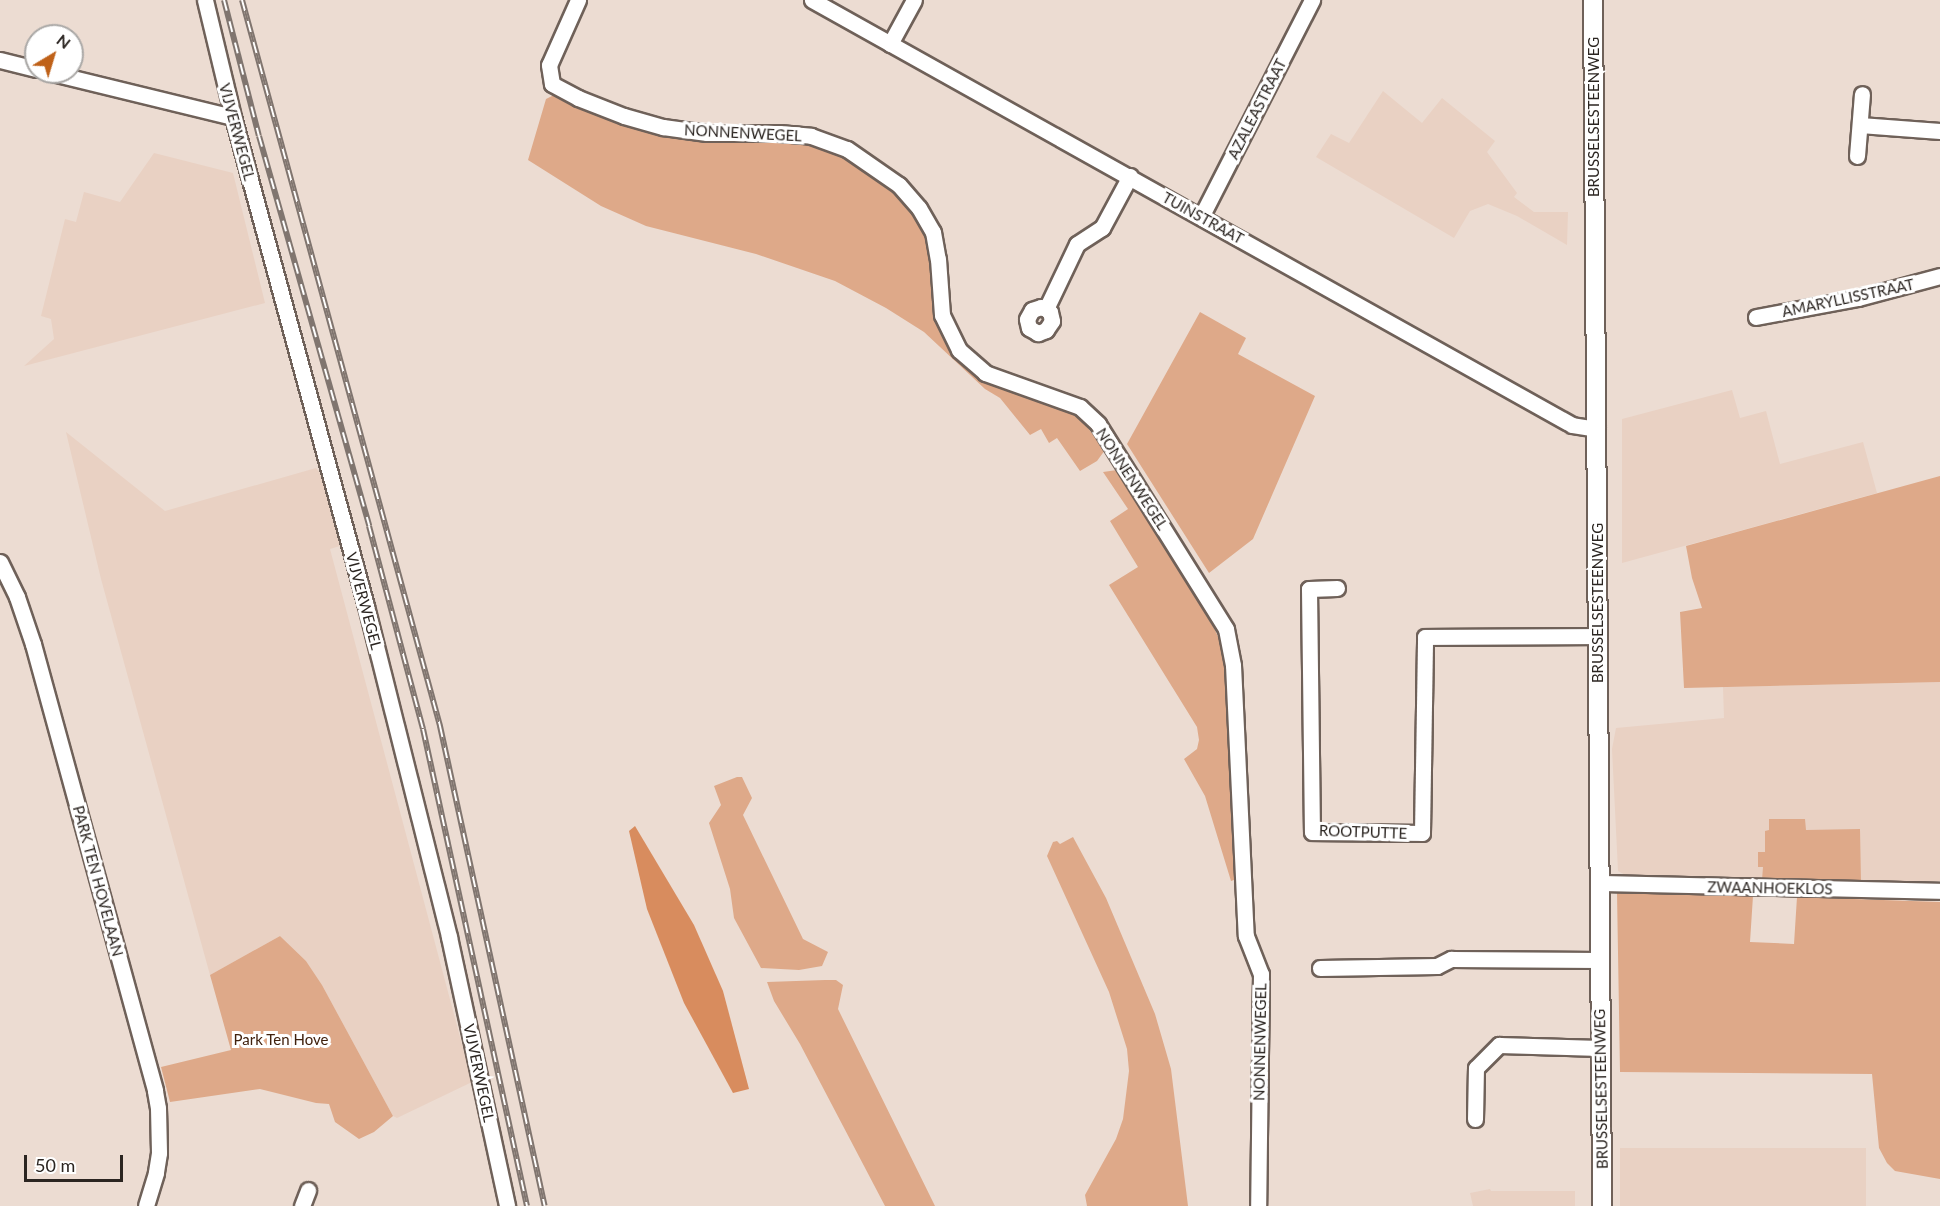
<!DOCTYPE html>
<html>
<head>
<meta charset="utf-8">
<style>
  body { margin:0 }
  #map { position:relative; width:1940px; height:1206px; overflow:hidden; background:#ecdcd2; font-family:Lato,sans-serif }
  div>[style] { position:absolute }
  .built>* { inset:0; background:#e9d1c3; transform-origin:0 0 }
  .green>* { inset:0; background:#dea989 }
  .water>* { inset:0; background:#d88c5e }
  .roads { filter:drop-shadow(2px 0 #6f6159) drop-shadow(-2px 0 #6f6159) drop-shadow(0 2px #6f6159) drop-shadow(0 -2px #6f6159) }
  .minor>* { height:15px; margin:-7.5px; padding:0 7.5px; transform-origin:7.5px; border-radius:7.5px; background:#fff }
  .major>* { height:18px; margin:-9px; padding:0 9px; transform-origin:9px; border-radius:9px; background:#fff }
  .rail>* { height:6px; margin-top:-3px; transform-origin:0; background:repeating-linear-gradient(90deg,#fff 0 11px,#80756f 0 22px); box-sizing:border-box; border-block:2px solid #80756f }
  span { translate:-50% -50%; white-space:nowrap; text-align:center; line-height:1.15; -webkit-text-stroke:6px #fff; paint-order:stroke }
  .street-label { font-size:15px; color:#2b2521 }
  .park-label { font-size:15px; color:#40210d }
  .north { position:absolute; left:24px; top:24px; width:60px; height:60px; box-sizing:border-box; background:#fff; border:2px solid #aaa8a6; border-radius:50%; rotate:38deg; font-size:16px; font-weight:700; line-height:24px; text-align:center; color:#2b2521 }
  .north::after { content:''; display:block; margin:auto; width:21px; height:27px; background:#bf6118; clip-path:polygon(50% 0,100% 100%,50% 72%,0 100%) }
  .scale { position:absolute; left:24px; top:1155px; width:99px; height:27px; box-sizing:border-box; border:3px solid #2b2521; border-top:0; padding-left:8px; font-size:18px; line-height:21px; white-space:nowrap; color:#2b2521; -webkit-text-stroke:4px #fff; paint-order:stroke }
</style>
</head>
<body>
<div id="map">
  <div class="built">
    <div style="clip-path:polygon(1383px 91px,1422px 123px,1442px 98px,1495px 141px,1487px 152px,1517px 193px,1514px 197px,1534px 212px,1568px 212px,1567px 245px,1517px 216px,1488px 204px,1470px 211px,1454px 238px,1316px 157px,1331px 134px,1349px 143px)"></div>
    <div style="clip-path:polygon(154px 153px,233px 173px,265px 303px,24px 366px,54px 339px,51px 319px,41px 316px,65px 219px,76px 222px,84px 192px,120px 202px)"></div>
    <div style="clip-path:polygon(1732px 390px,1740px 418px,1766px 411px,1780px 464px,1863px 442px,1877px 493px,1622px 563px,1622px 419px)"></div>
    <div style="clip-path:polygon(66px 432px,165px 511px,316px 468px,324px 478px,343px 545px,330px 549px,472px 1082px,397px 1118px,393px 1116px,322px 985px,306px 961px,280px 936px,210px 975px,101px 579px)"></div>
    <div style="clip-path:polygon(1940px 682px,1940px 881px,1890px 883px,1627px 876px,1618px 871px,1612px 749px,1616px 728px,1724px 718px,1723px 687px)"></div>
    <div style="left:1620px;top:1148px;width:246px;height:58px"></div>
    <div style="clip-path:polygon(1490px 1189px,1491px 1191px,1575px 1191px,1575px 1206px,1473px 1206px,1470px 1193px)"></div>
  </div>
  <div class="green">
    <div style="clip-path:polygon(556px 94px,640px 130px,684px 139px,784px 138px,809px 142px,854px 158px,899px 192px,924px 225px,949px 346px,1065px 408px,1084px 423px,1105px 450px,1097px 461px,1080px 471px,1057px 438px,1049px 443px,1041px 429px,1030px 435px,1000px 398px,985px 389px,924px 332px,886px 308px,835px 281px,756px 254px,646px 226px,601px 206px,528px 160px,546px 99px)"></div>
    <div style="clip-path:polygon(1200px 312px,1246px 338px,1238px 354px,1315px 396px,1253px 539px,1209px 573px,1127px 444px)"></div>
    <div style="clip-path:polygon(1117px 470px,1214px 628px,1222px 645px,1227px 669px,1237px 879px,1231px 881px,1205px 796px,1184px 759px,1197px 749px,1199px 740px,1197px 727px,1109px 585px,1138px 567px,1110px 521px,1128px 509px,1103px 472px)"></div>
    <div style="clip-path:polygon(1940px 476px,1940px 682px,1684px 688px,1680px 612px,1702px 608px,1692px 578px,1686px 546px)"></div>
    <div style="clip-path:polygon(737px 777px,742px 777px,752px 798px,743px 815px,803px 939px,828px 952px,822px 966px,799px 970px,761px 968px,734px 918px,730px 889px,709px 823px,721px 805px,714px 786px)"></div>
    <div style="clip-path:polygon(1769px 819px,1805px 819px,1806px 830px,1860px 829px,1861px 882px,1762px 880px,1763px 867px,1758px 867px,1758px 852px,1765px 852px,1765px 831px,1769px 830px)"></div>
    <div style="clip-path:polygon(1073px 837px,1106px 898px,1155px 1014px,1171px 1069px,1188px 1206px,1087px 1206px,1085px 1195px,1116px 1139px,1123px 1119px,1129px 1071px,1127px 1049px,1109px 992px,1047px 856px,1053px 842px,1057px 841px,1060px 844px)"></div>
    <div style="clip-path:polygon(1617px 893px,1753px 896px,1750px 942px,1794px 944px,1797px 897px,1940px 902px,1940px 1179px,1895px 1171px,1887px 1163px,1879px 1148px,1872px 1074px,1620px 1072px)"></div>
    <div style="clip-path:polygon(280px 936px,306px 961px,322px 985px,393px 1116px,374px 1132px,359px 1139px,335px 1122px,329px 1104px,316px 1103px,260px 1089px,170px 1102px,161px 1067px,231px 1050px,210px 975px)"></div>
    <div style="clip-path:polygon(825px 980px,836px 980px,843px 985px,838px 1009px,935px 1206px,885px 1206px,800px 1044px,774px 1001px,767px 982px)"></div>
  </div>
  <div class="water">
    <div style="clip-path:polygon(635px 826px,694px 925px,723px 991px,749px 1089px,733px 1093px,684px 1003px,647px 909px,629px 831px)"></div>
  </div>
  <div class="roads">
    <div class="minor">
      <div style="left:205px;top:0;width:120px;rotate:76.5deg"></div>
      <div style="left:233px;top:117px;width:507px;rotate:74.78deg"></div>
      <div style="left:366px;top:606px;width:341px;rotate:75.9deg"></div>
      <div style="left:449px;top:937px;width:275px;rotate:77.8deg"></div>
      <div style="left:578px;top:0;width:71px;rotate:114deg"></div>
      <div style="left:549px;top:65px;width:19px;rotate:81deg"></div>
      <div style="left:552px;top:84px;width:30px;rotate:28deg"></div>
      <div style="left:578px;top:98px;width:49px;rotate:21.4deg"></div>
      <div style="left:624px;top:116px;width:41px;rotate:15.8deg"></div>
      <div style="left:663px;top:127px;width:44px;rotate:7.8deg"></div>
      <div style="left:707px;top:133px;width:72px"></div>
      <div style="left:779px;top:133px;width:32px;rotate:5deg"></div>
      <div style="left:811px;top:136px;width:38px;rotate:20deg"></div>
      <div style="left:847px;top:149px;width:63px;rotate:34.7deg"></div>
      <div style="left:899px;top:185px;width:30px;rotate:49deg"></div>
      <div style="left:919px;top:208px;width:28px;rotate:60deg"></div>
      <div style="left:933px;top:232px;width:27px;rotate:80deg"></div>
      <div style="left:938px;top:259px;width:56px;rotate:85.9deg"></div>
      <div style="left:942px;top:315px;width:39px;rotate:64deg"></div>
      <div style="left:959px;top:350px;width:35px;rotate:41deg"></div>
      <div style="left:985px;top:373px;width:101px;rotate:19.7deg"></div>
      <div style="left:1080px;top:407px;width:25px;rotate:43deg"></div>
      <div style="left:1098px;top:424px;width:242px;rotate:58deg"></div>
      <div style="left:1226px;top:629px;width:37px;rotate:79deg"></div>
      <div style="left:1233px;top:665px;width:271px;rotate:87.3deg"></div>
      <div style="left:1246px;top:936px;width:41px;rotate:68.5deg"></div>
      <div style="left:1261px;top:974px;width:232px;rotate:90.7deg"></div>
      <div style="left:812px;top:0;width:871px;rotate:29.21deg"></div>
      <div style="left:1572px;top:425px;width:25px;rotate:9deg"></div>
      <div style="left:890px;top:44px;width:50px;rotate:-61.4deg"></div>
      <div style="left:0;top:60px;width:37px;rotate:14deg"></div>
      <div style="left:48px;top:72px;width:190px;rotate:13.7deg"></div>
      <div style="left:1860px;top:125px;width:80px;rotate:4.3deg"></div>
      <div style="left:1857px;top:156px;width:62px;rotate:-85.4deg"></div>
      <div style="left:1201px;top:217px;width:244px;rotate:-62.9deg"></div>
      <div style="left:1046px;top:309px;width:5px;rotate:37deg"></div>
      <div style="left:1050px;top:312px;width:9px;rotate:77deg"></div>
      <div style="left:1052px;top:321px;width:11px;rotate:124deg"></div>
      <div style="left:1046px;top:330px;width:9px;rotate:159deg"></div>
      <div style="left:1038px;top:333px;width:10px;rotate:-151deg"></div>
      <div style="left:1029px;top:328px;width:9px;rotate:-103deg"></div>
      <div style="left:1027px;top:319px;width:10px;rotate:-61deg"></div>
      <div style="left:1032px;top:310px;width:9px;rotate:-18deg"></div>
      <div style="left:1041px;top:307px;width:5px;rotate:22deg"></div>
      <div style="left:1046px;top:309px;width:72px;rotate:-64.5deg"></div>
      <div style="left:1077px;top:244px;width:30px;rotate:-33deg"></div>
      <div style="left:1102px;top:228px;width:59px;rotate:-61.7deg"></div>
      <div style="left:1756px;top:317px;width:104px;rotate:-10.6deg"></div>
      <div style="left:1858px;top:298px;width:85px;rotate:-15deg"></div>
      <div style="left:0;top:562px;width:39px;rotate:64deg"></div>
      <div style="left:17px;top:597px;width:50px;rotate:71.2deg"></div>
      <div style="left:33px;top:644px;width:463px;rotate:74.7deg"></div>
      <div style="left:155px;top:1091px;width:17px;rotate:80deg"></div>
      <div style="left:158px;top:1108px;width:45px;rotate:88.7deg"></div>
      <div style="left:159px;top:1153px;width:20px;rotate:99deg"></div>
      <div style="left:156px;top:1173px;width:34px;rotate:107deg"></div>
      <div style="left:1337px;top:588px;width:28px;rotate:178deg"></div>
      <div style="left:1309px;top:589px;width:243px;rotate:89.3deg"></div>
      <div style="left:1312px;top:832px;width:110px;rotate:0.5deg"></div>
      <div style="left:1422px;top:833px;width:196px;rotate:-89.1deg"></div>
      <div style="left:1425px;top:637px;width:173px;rotate:-0.3deg"></div>
      <div style="left:1599px;top:883px;width:341px;rotate:1.3deg"></div>
      <div style="left:1320px;top:968px;width:117px;rotate:-1deg"></div>
      <div style="left:1437px;top:966px;width:16px;rotate:-27deg"></div>
      <div style="left:1451px;top:959px;width:148px;rotate:0.4deg"></div>
      <div style="left:1475px;top:1119px;width:51px;rotate:-88.9deg"></div>
      <div style="left:1476px;top:1068px;width:33px;rotate:-45deg"></div>
      <div style="left:1499px;top:1045px;width:101px;rotate:1.7deg"></div>
      <div style="left:302px;top:1206px;width:17px;rotate:-69deg"></div>
    </div>
    <div class="major">
      <div style="left:1593px;top:0;width:1206px;rotate:89.57deg"></div>
    </div>
  </div>
  <div class="rail">
    <div style="left:224px;top:0;width:140px;rotate:75.6deg"></div>
    <div style="left:259px;top:136px;width:405px;rotate:74.2deg"></div>
    <div style="left:369px;top:526px;width:210px;rotate:75.1deg"></div>
    <div style="left:423px;top:729px;width:488px;rotate:77.7deg"></div>
    <div style="left:242px;top:0;width:753px;rotate:74.74deg"></div>
    <div style="left:440px;top:726px;width:491px;rotate:77.7deg"></div>
  </div>
  <div class="street-label">
    <span style="left:1257px;top:109px;rotate:-63deg">AZALEASTRAAT</span>
    <span style="left:1594px;top:117px;rotate:-90deg">BRUSSELSESTEENWEG</span>
    <span style="left:237px;top:132px;rotate:75deg">VIJVERWEGEL</span>
    <span style="left:743px;top:133px;rotate:3deg">NONNENWEGEL</span>
    <span style="left:1203px;top:218px;rotate:29deg">TUINSTRAAT</span>
    <span style="left:1848px;top:298px;rotate:-12deg">AMARYLLISSTRAAT</span>
    <span style="left:1132px;top:479px;rotate:57deg">NONNENWEGEL</span>
    <span style="left:364px;top:601px;rotate:75deg">VIJVERWEGEL</span>
    <span style="left:1598px;top:603px;rotate:-90deg">BRUSSELSESTEENWEG</span>
    <span style="left:1363px;top:832px;rotate:2deg">ROOTPUTTE</span>
    <span style="left:98px;top:881px;rotate:75deg">PARK TEN HOVELAAN</span>
    <span style="left:1770px;top:888px;rotate:1deg">ZWAANHOEKLOS</span>
    <span style="left:1260px;top:1042px;rotate:-89deg">NONNENWEGEL</span>
    <span style="left:479px;top:1073px;rotate:78deg">VIJVERWEGEL</span>
    <span style="left:1601px;top:1089px;rotate:-91deg">BRUSSELSESTEENWEG</span>
  </div>
  <div class="park-label">
    <span style="left:281px;top:1040px">Park Ten Hove</span>
  </div>
  <div class="north">N</div>
  <div class="scale">50 m</div>
</div>
</body>
</html>
